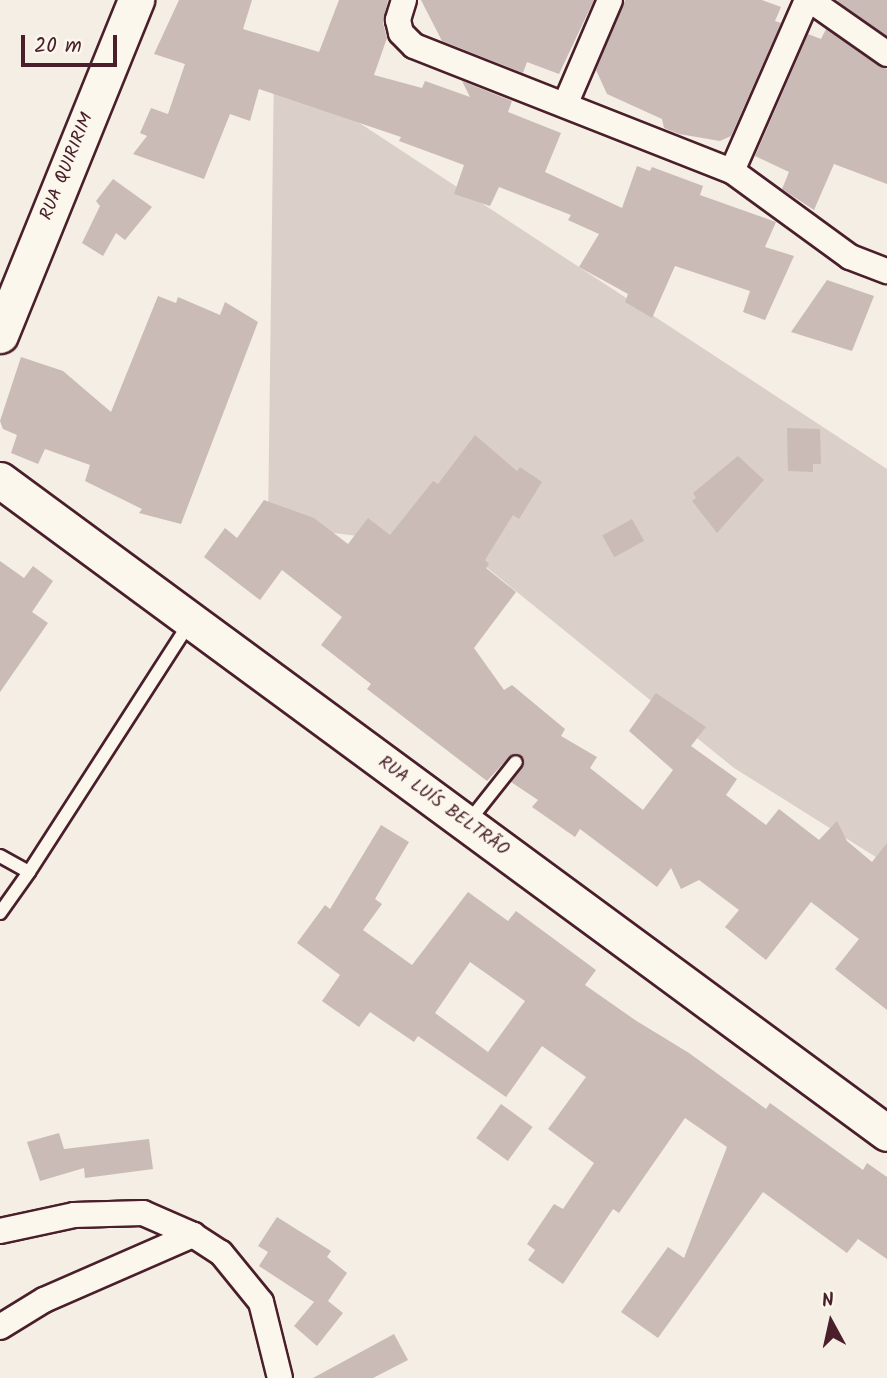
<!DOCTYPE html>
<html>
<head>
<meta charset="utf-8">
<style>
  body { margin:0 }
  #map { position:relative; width:887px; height:1378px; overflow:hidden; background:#f4eee4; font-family:Kalam,sans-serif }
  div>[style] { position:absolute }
  .green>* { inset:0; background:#dbd0c9 }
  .building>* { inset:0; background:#cabbb6; transform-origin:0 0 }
  .roads { filter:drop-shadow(2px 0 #4a1f2b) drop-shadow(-2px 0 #4a1f2b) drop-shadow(0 2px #4a1f2b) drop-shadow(0 -2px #4a1f2b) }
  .lane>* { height:12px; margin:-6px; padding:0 6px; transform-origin:6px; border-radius:6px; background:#fbf7ec }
  .street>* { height:24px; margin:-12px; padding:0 12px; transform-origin:12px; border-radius:12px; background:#fbf7ec }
  .secondary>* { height:35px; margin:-17.5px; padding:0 17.5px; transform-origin:17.5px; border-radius:17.5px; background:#fbf7ec }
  span { translate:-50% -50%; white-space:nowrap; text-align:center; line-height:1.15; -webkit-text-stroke:5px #fbf7ec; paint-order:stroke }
  .street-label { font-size:18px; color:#4a1f2b }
  .north { position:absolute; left:796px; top:1287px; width:70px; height:70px; -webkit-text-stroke:5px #fbf7ec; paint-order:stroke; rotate:352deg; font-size:19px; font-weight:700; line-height:28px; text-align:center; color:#4a1f2b }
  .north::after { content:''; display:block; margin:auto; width:24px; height:32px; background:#4a1f2b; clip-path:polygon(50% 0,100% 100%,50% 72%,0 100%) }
  .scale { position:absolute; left:21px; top:35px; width:96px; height:32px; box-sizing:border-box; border:4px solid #4a1f2b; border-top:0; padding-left:9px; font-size:21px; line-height:24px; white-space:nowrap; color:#4a1f2b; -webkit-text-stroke:5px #fbf7ec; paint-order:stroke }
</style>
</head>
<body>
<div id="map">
  <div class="green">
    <div style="clip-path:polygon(274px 67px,887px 469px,887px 864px,734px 768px,464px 549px,268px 525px)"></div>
  </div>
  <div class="building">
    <div style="clip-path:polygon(179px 0,252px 0,243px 29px,319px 52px,339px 0,388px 0,383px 23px,387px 38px,374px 75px,422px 88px,425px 81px,470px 97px,462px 81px,512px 101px,508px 112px,561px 133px,545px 172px,622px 208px,637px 166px,650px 171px,652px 167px,703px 186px,700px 195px,776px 222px,765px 247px,794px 256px,765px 320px,743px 312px,750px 291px,675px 266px,652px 318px,625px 302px,628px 294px,579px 267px,599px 234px,568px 220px,571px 215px,499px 187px,490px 206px,454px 194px,464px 165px,399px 141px,401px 137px,259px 89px,250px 121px,230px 114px,204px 179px,133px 154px,147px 136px,140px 133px,151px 108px,168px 114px,185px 64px,154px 54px)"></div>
    <div style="clip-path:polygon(421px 0,594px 0,559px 74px,527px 62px,523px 73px,442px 41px)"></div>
    <div style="clip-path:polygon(625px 0,762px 0,781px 7px,775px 21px,781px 23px,731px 136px,720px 141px,679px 134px,664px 128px,662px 119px,607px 94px,596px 70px)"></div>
    <div style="clip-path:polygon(838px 0,887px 0,887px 36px,837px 1px)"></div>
    <div style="clip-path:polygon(826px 29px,887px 69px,887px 184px,834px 164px,814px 210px,782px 189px,789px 172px,755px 156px,808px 34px,821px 39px)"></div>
    <div style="clip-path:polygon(113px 179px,152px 207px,125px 240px,116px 233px,103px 256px,82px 243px,100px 206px,96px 201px)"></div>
    <div style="clip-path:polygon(827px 280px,874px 296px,852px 351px,791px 332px)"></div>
    <div style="clip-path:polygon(158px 296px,176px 303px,178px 297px,220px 315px,225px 302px,258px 322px,181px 524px,139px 513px,142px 509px,85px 481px,90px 465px,45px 449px,38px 464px,11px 453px,17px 435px,3px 429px,0 421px,21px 357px,63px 371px,111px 412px)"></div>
    <div style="clip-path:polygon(787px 428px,820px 429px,821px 464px,813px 464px,813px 472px,788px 471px)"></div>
    <div style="clip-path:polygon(475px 435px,517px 471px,520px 467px,542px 482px,519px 519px,513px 515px,485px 560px,489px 564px,486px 568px,516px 592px,474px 648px,504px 690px,512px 685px,565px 729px,561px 736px,597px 757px,590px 768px,643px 810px,673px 770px,629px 731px,656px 693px,706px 727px,691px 746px,737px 779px,726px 795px,766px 825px,779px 809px,819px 840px,837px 821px,847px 841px,872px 862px,887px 843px,887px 1010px,835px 969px,859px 939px,811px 902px,766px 960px,725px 927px,739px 910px,699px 880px,681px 889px,671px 868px,657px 887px,580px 829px,575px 837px,532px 807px,538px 800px,511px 782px,524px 764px,521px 755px,510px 756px,487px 781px,367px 689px,371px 684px,321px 645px,342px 617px,282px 570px,260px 600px,204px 557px,225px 528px,237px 538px,264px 500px,314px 518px,348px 544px,368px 518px,390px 535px,433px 481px,438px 484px)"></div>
    <div style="clip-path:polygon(738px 456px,764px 480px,717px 533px,692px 501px,696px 498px,693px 493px)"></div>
    <div style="left:632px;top:519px;width:25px;height:34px;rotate:61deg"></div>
    <div style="clip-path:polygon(0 561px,24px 578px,33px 566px,53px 581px,32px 612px,48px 623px,0 692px)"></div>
    <div style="clip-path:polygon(evenodd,381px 825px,409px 842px,375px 899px,382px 904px,363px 930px,412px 965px,468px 892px,508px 921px,516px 911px,596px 970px,585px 985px,635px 1020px,689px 1053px,766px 1109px,770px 1103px,863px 1170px,867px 1163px,887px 1177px,887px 1259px,858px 1239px,847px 1253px,763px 1192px,658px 1338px,621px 1312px,668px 1247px,684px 1258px,727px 1147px,685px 1118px,619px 1213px,613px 1209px,563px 1284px,528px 1260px,535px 1250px,527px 1244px,554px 1204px,563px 1209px,594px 1163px,548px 1129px,586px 1077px,542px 1046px,506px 1097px,418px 1036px,414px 1042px,370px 1012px,359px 1027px,322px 1001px,340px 975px,297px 943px,325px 905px,330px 909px,381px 825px,470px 962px,525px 1001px,488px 1052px,435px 1013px,470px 962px)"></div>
    <div style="left:501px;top:1104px;width:39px;height:42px;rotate:36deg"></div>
    <div style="clip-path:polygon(59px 1133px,64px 1149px,149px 1139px,153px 1169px,85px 1178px,84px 1168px,40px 1181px,27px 1142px)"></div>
    <div style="clip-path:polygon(277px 1217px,331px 1251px,327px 1257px,347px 1273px,328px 1301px,343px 1313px,317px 1346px,294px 1326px,314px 1302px,259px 1266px,268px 1252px,258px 1246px)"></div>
    <div style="clip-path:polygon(394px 1334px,408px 1360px,373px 1378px,313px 1378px)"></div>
  </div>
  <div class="roads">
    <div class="lane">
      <div style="left:469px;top:821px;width:75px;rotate:-51.5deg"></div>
      <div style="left:0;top:856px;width:33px;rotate:29deg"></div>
      <div style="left:29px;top:872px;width:297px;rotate:-57.2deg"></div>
      <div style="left:0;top:913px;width:50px;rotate:-54.7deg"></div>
    </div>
    <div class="street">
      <div style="left:404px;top:0;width:21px;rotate:107deg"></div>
      <div style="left:398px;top:20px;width:13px;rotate:77deg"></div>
      <div style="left:401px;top:33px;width:18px;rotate:45deg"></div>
      <div style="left:414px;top:46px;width:342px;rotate:21.5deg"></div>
      <div style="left:732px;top:171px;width:146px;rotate:36.1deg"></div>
      <div style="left:850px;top:257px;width:40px;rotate:21deg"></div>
      <div style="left:810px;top:0;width:94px;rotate:35deg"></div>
      <div style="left:565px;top:105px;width:114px;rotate:-66.8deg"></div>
      <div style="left:732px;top:171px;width:187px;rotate:-66.3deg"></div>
      <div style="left:0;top:1231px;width:76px;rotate:-12.2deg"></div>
      <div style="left:74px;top:1215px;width:69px;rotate:-1.7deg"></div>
      <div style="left:143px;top:1213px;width:55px;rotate:23.7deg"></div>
      <div style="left:193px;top:1235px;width:33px;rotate:33deg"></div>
      <div style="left:221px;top:1253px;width:63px;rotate:50.8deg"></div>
      <div style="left:261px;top:1302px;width:78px;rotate:76deg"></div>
      <div style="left:0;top:1327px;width:52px;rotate:-31.5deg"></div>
      <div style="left:44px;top:1300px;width:163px;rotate:-23.6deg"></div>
    </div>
    <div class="secondary">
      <div style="left:0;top:335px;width:362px;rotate:-67.9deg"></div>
      <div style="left:0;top:480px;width:1101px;rotate:36.36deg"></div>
    </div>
  </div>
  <div class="street-label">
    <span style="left:68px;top:167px;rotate:-68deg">RUA QUIRIRIM</span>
    <span style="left:443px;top:807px;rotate:36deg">RUA LUÍS BELTRÃO</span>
  </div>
  <div class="north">N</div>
  <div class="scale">20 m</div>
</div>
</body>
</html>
